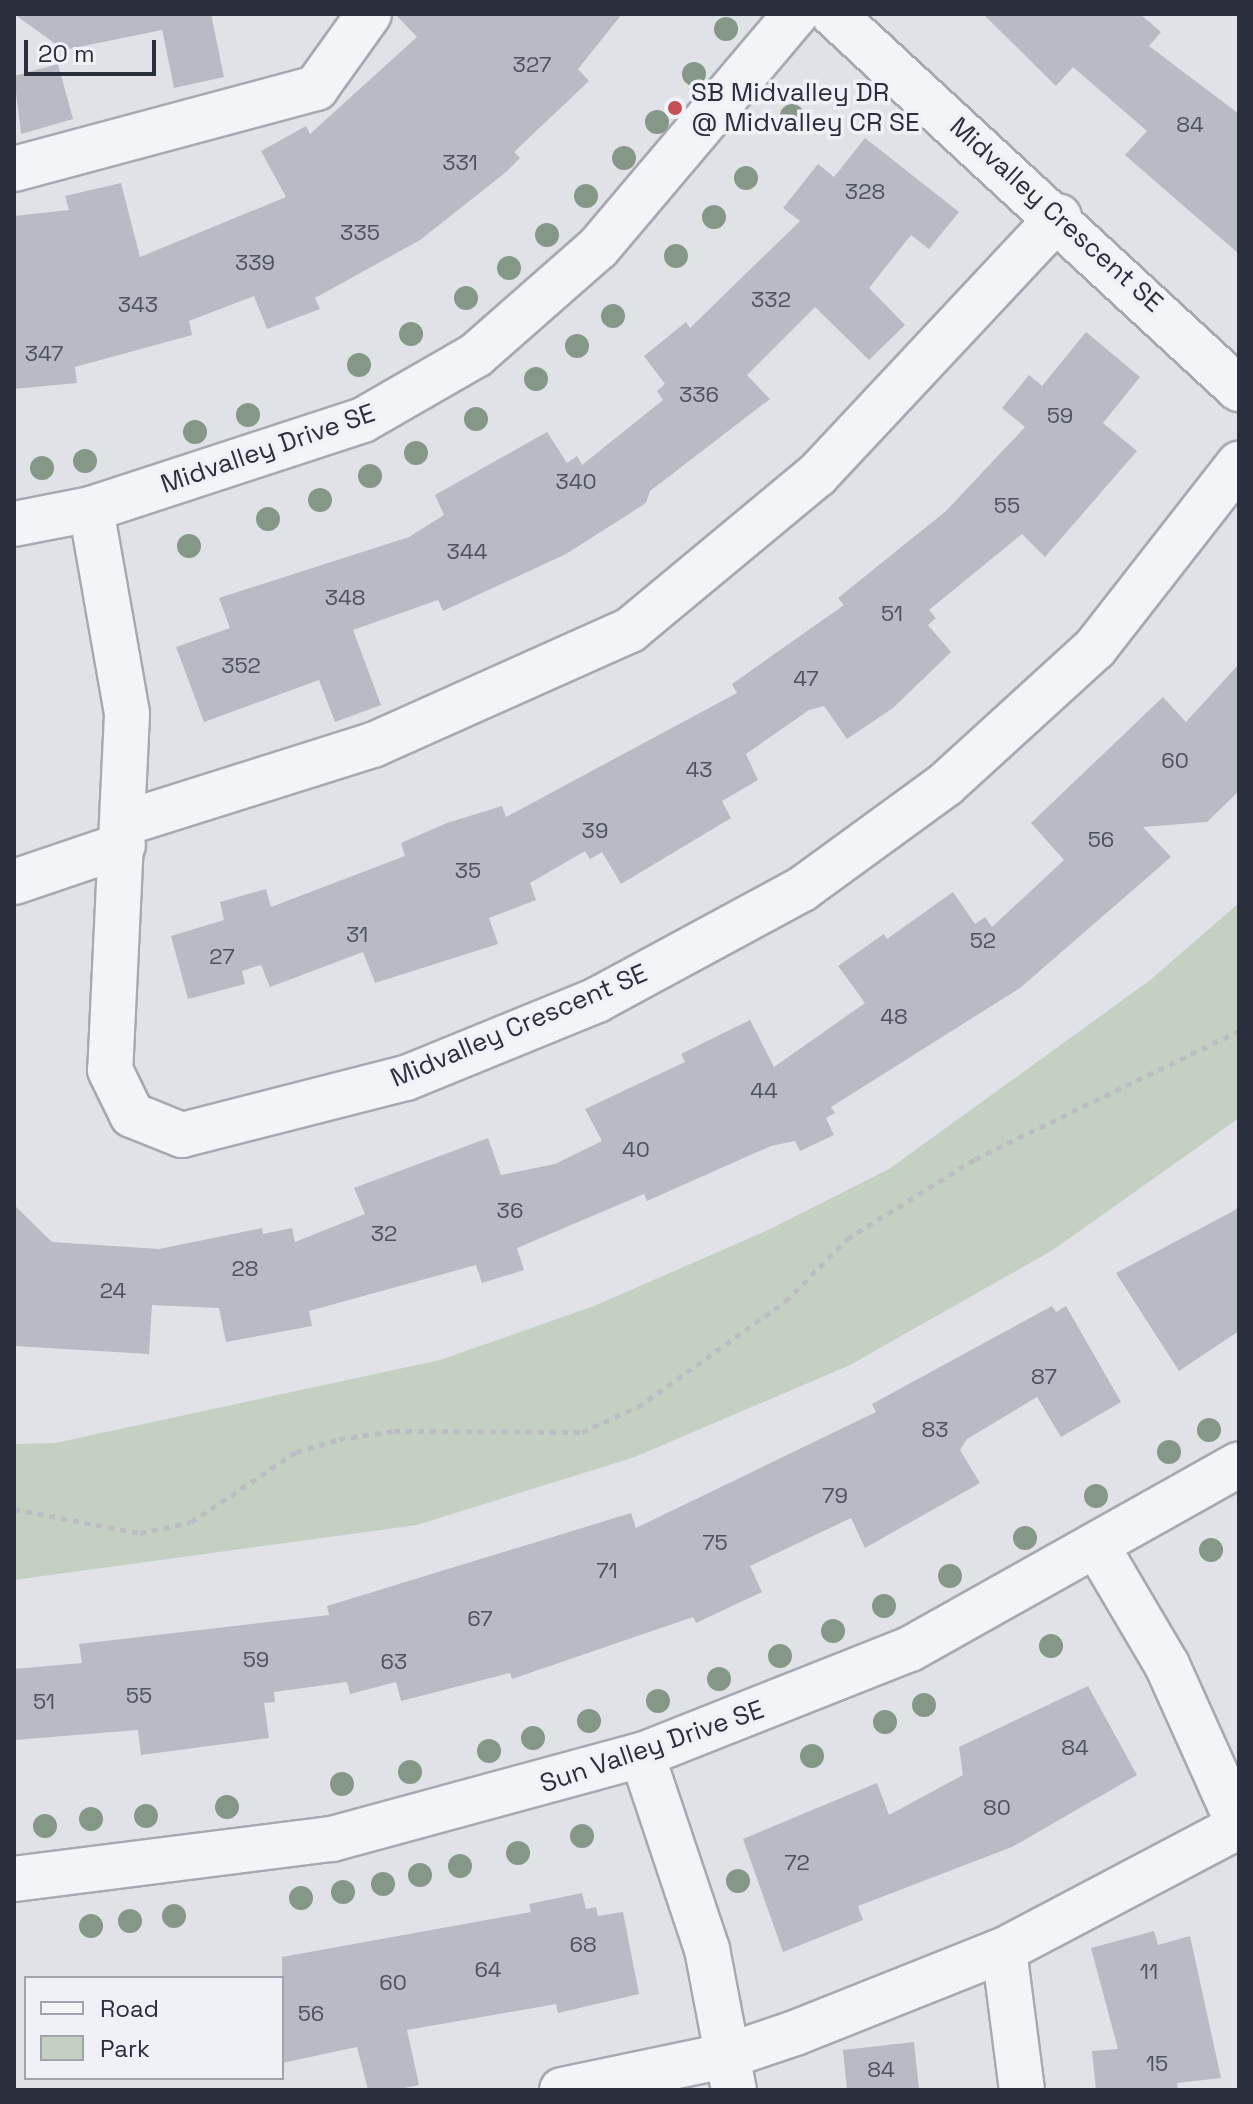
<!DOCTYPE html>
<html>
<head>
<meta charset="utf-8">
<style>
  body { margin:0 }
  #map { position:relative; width:1253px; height:2104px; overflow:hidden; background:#e0e2e8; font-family:"Space Grotesk",sans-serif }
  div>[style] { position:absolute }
  .green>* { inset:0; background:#c4d1c2 }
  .building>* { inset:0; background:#b8bbc4 }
  .path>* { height:5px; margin-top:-2.5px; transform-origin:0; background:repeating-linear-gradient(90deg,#bbbdc3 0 6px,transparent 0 12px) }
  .roads { filter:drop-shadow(2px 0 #a6a9b2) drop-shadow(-2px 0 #a6a9b2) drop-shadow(0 2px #a6a9b2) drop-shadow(0 -2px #a6a9b2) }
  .minor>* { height:44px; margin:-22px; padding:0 22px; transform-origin:22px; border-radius:22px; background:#f3f4f7 }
  .trees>* { width:24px; height:24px; margin:-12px; border-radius:50%; background:#859787 }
  .dots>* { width:22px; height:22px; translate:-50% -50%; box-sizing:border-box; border:4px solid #f0f1f6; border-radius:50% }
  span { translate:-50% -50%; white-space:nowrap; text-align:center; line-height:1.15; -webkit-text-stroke:7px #f0f1f6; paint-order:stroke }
  .number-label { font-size:22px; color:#4e5260 }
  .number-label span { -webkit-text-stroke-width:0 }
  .poi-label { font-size:26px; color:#2a2f3e }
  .left { translate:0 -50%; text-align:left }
  .street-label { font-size:26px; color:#2a2f3e }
  .frame { position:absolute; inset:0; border:16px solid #2a2f3e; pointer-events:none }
  .legend { position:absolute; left:24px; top:1976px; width:260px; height:104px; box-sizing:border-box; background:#f0f1f6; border:2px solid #a1a3ac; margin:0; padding:10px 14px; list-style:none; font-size:24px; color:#2a2f3e }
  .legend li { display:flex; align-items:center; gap:16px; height:40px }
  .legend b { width:40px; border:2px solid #a1a3ac }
  .scale { position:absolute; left:24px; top:40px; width:132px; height:36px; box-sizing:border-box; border:4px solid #2a2f3e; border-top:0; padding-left:10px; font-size:24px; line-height:28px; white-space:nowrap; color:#2a2f3e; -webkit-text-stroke:6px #f0f1f6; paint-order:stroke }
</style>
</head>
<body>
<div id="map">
  <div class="green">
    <div style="clip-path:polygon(1239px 903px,1239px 1118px,1053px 1250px,850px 1365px,635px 1457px,417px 1525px,14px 1580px,14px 1444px,55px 1443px,440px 1360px,594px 1306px,766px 1231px,889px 1169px,1149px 981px)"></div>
  </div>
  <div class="building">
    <div style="clip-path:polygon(14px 14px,211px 14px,224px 77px,174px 88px,161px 24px,162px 30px,64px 50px)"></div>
    <div style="clip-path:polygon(395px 14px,622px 14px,578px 69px,589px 81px,514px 152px,520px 158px,505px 173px,420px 240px,315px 298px,320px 309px,267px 329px,254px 296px,189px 321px,192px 335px,75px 367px,77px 383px,14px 389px,14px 216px,69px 210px,65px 196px,121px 183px,140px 257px,286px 197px,261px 151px,306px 126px,310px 134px,417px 37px)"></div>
    <div style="clip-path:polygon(983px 14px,1140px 14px,1161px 32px,1149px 46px,1239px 114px,1239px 254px,1125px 155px,1147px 131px,1073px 67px,1056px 86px)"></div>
    <div style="clip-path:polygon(58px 64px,73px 119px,21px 134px,14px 76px)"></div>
    <div style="clip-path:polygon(865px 138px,959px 212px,929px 249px,911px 235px,869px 288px,905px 325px,869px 360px,815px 307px,747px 375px,770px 399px,650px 491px,646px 503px,566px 554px,443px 611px,438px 600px,353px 630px,381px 705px,335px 722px,319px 680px,204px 722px,176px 647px,230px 628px,219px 598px,409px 537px,444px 515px,435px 495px,547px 432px,567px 463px,577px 456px,582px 465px,663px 400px,657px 391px,665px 384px,644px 356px,686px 322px,690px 328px,800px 221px,783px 208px,818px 164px,834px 177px)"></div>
    <div style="clip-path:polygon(1086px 332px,1140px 377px,1103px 423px,1137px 451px,1045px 557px,1022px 534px,929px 610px,936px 618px,928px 625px,951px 652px,893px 708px,847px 739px,824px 706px,809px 710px,746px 754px,758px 780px,722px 801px,731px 818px,621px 884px,602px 852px,590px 859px,585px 851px,530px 883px,536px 900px,489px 918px,498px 944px,375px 983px,363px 952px,270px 987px,261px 965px,242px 971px,245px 984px,188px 999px,171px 936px,224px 920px,220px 902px,266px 889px,271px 907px,405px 856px,401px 843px,447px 823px,502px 806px,506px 817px,737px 693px,732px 684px,844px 605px,838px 598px,946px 511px,1025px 427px,1002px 408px,1029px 375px,1042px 386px)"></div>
    <div style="clip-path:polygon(1239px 664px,1238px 792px,1207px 822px,1143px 827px,1171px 857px,1020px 988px,831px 1107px,835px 1113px,826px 1118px,834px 1135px,800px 1151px,795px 1141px,771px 1146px,647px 1201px,644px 1194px,517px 1248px,524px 1270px,482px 1283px,476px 1265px,309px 1311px,312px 1326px,226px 1342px,219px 1308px,152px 1305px,149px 1354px,14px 1346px,14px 1205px,52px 1242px,159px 1249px,262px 1228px,263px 1234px,292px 1228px,295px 1242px,365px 1214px,354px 1188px,488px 1138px,501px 1175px,555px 1164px,602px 1141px,585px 1109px,685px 1062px,681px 1054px,750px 1020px,774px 1067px,865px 1003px,838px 966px,884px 934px,887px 939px,953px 892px,975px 924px,985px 917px,992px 927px,1064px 860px,1031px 823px,1163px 697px,1186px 722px)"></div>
    <div style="clip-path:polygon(1239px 1208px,1239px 1331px,1179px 1371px,1116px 1273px)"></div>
    <div style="clip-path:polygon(1052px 1306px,1056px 1312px,1066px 1306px,1121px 1402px,1061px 1437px,1037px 1397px,967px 1439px,960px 1450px,980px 1483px,865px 1548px,851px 1518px,750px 1566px,762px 1592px,696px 1623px,693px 1617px,512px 1679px,510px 1673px,401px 1701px,396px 1682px,350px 1694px,347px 1682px,274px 1692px,275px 1702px,264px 1703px,269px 1738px,141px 1755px,138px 1730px,14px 1740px,14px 1669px,82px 1663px,79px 1644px,329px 1615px,327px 1606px,631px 1513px,636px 1528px,876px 1412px,872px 1404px)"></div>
    <div style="clip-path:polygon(1088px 1686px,1137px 1775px,1012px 1847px,858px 1906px,863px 1920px,783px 1952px,743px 1839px,877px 1783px,889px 1815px,963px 1775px,959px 1747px)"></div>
    <div style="clip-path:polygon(582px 1893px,586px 1909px,596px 1907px,598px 1916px,623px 1912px,639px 1994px,558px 2013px,556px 2004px,407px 2030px,419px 2085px,395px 2090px,368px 2090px,357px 2047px,282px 2063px,282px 1957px,531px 1912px,529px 1904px)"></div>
    <div style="clip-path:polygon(1154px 1931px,1158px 1945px,1190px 1936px,1221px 2078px,1177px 2083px,1178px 2090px,1096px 2090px,1092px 2051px,1118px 2049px,1091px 1948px)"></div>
    <div style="clip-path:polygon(914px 2042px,919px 2090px,847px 2090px,843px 2050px)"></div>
  </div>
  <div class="path">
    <div style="left:14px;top:1509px;width:128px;rotate:10.8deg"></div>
    <div style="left:140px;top:1533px;width:52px;rotate:-12.2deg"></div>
    <div style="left:191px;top:1522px;width:126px;rotate:-33.7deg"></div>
    <div style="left:296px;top:1452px;width:45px;rotate:-16.8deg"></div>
    <div style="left:339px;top:1439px;width:56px;rotate:-8.3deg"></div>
    <div style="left:394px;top:1431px;width:188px;rotate:0.3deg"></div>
    <div style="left:582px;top:1432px;width:61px;rotate:-24.1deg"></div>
    <div style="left:638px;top:1407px;width:182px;rotate:-35.6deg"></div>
    <div style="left:786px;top:1301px;width:87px;rotate:-45.5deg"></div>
    <div style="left:847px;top:1239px;width:151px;rotate:-32deg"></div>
    <div style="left:975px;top:1159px;width:293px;rotate:-25.9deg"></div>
  </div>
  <div class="roads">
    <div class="minor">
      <div style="left:833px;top:14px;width:553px;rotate:42.73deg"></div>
      <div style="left:14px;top:169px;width:313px;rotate:-15deg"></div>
      <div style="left:316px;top:88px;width:91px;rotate:-54.4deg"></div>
      <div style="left:91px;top:509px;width:208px;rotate:80deg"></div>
      <div style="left:127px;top:714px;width:356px;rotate:92.7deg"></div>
      <div style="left:110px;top:1070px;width:50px;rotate:63.9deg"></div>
      <div style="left:132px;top:1115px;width:54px;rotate:21.8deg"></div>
      <div style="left:182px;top:1135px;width:231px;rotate:-14.3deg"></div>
      <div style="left:406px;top:1078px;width:206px;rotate:-22.2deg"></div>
      <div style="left:597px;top:1000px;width:233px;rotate:-28.4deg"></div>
      <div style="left:802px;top:889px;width:178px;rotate:-36.1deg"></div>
      <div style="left:946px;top:784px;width:202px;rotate:-42.4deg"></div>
      <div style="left:1095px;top:648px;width:234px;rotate:-52deg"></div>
      <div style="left:14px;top:524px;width:78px;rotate:-11deg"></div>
      <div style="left:91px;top:509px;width:286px;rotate:-18.1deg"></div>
      <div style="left:363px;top:420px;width:130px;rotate:-29.9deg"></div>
      <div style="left:476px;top:355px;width:162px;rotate:-41.3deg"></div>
      <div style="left:598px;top:248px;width:307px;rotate:-49.8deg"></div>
      <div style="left:125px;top:823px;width:260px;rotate:-17.5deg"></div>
      <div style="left:373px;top:745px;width:282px;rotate:-24.1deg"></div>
      <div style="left:630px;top:630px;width:243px;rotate:-39.7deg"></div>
      <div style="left:817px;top:475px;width:354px;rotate:-46.9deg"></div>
      <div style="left:14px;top:882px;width:115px;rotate:-18.7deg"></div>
      <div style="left:1098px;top:1548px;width:136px;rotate:59.5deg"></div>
      <div style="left:1167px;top:1665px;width:175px;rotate:65.8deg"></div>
      <div style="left:642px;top:1755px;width:205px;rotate:71.5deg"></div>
      <div style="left:707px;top:1949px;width:144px;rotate:79.2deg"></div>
      <div style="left:14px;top:1879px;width:321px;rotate:-7.2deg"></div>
      <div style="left:332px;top:1839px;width:321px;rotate:-15.2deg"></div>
      <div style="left:642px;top:1755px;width:288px;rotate:-21.6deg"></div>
      <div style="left:910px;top:1649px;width:377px;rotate:-29.3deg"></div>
      <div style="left:1004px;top:1950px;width:141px;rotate:82.7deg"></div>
      <div style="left:562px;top:2090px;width:172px;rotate:-11.8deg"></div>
      <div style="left:730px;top:2055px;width:69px;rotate:-18.7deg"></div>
      <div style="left:795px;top:2033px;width:225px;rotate:-21.7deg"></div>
      <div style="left:1004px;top:1950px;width:266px;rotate:-27.8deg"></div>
    </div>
  </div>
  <div class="trees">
    <div style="left:726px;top:29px"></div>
    <div style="left:694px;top:74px"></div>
    <div style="left:792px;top:116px"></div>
    <div style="left:657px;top:122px"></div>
    <div style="left:624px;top:158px"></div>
    <div style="left:746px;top:178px"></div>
    <div style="left:586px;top:196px"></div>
    <div style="left:714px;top:217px"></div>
    <div style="left:547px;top:235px"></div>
    <div style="left:676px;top:256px"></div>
    <div style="left:509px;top:268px"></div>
    <div style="left:466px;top:298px"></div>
    <div style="left:613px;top:316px"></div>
    <div style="left:411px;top:334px"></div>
    <div style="left:577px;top:346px"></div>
    <div style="left:359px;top:365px"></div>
    <div style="left:536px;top:379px"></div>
    <div style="left:248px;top:415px"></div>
    <div style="left:476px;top:419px"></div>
    <div style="left:195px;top:432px"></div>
    <div style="left:416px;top:453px"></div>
    <div style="left:85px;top:461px"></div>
    <div style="left:42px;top:468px"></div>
    <div style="left:370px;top:476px"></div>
    <div style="left:320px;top:500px"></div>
    <div style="left:268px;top:519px"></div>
    <div style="left:189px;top:546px"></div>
    <div style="left:1209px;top:1430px"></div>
    <div style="left:1169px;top:1452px"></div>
    <div style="left:1096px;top:1496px"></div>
    <div style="left:1025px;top:1538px"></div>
    <div style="left:1211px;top:1550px"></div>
    <div style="left:950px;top:1576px"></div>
    <div style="left:884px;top:1606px"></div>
    <div style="left:833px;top:1631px"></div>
    <div style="left:1051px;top:1646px"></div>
    <div style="left:780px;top:1656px"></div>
    <div style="left:719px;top:1679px"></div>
    <div style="left:658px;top:1701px"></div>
    <div style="left:924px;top:1705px"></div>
    <div style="left:589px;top:1721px"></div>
    <div style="left:885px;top:1722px"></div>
    <div style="left:533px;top:1738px"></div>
    <div style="left:489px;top:1751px"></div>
    <div style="left:812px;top:1756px"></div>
    <div style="left:410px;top:1772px"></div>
    <div style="left:342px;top:1784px"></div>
    <div style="left:227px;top:1807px"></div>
    <div style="left:146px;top:1816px"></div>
    <div style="left:91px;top:1819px"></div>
    <div style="left:45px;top:1826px"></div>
    <div style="left:582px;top:1836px"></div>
    <div style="left:518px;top:1853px"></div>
    <div style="left:460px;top:1866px"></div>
    <div style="left:420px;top:1875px"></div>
    <div style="left:738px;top:1881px"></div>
    <div style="left:383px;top:1884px"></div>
    <div style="left:343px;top:1892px"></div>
    <div style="left:301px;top:1898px"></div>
    <div style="left:174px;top:1916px"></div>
    <div style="left:130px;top:1921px"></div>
    <div style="left:91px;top:1926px"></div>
  </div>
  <div class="dots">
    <div style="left:675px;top:108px;background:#c44e53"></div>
  </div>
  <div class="number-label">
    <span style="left:532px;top:65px">327</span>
    <span style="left:1190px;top:125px">84</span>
    <span style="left:460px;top:163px">331</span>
    <span style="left:865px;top:192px">328</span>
    <span style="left:360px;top:233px">335</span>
    <span style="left:255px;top:263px">339</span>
    <span style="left:771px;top:300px">332</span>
    <span style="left:138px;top:305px">343</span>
    <span style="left:44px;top:354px">347</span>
    <span style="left:699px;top:395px">336</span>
    <span style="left:1060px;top:416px">59</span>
    <span style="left:576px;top:482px">340</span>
    <span style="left:1007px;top:506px">55</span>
    <span style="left:467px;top:552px">344</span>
    <span style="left:345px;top:598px">348</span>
    <span style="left:892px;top:614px">51</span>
    <span style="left:241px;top:666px">352</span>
    <span style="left:806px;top:679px">47</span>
    <span style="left:1175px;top:761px">60</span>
    <span style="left:699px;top:770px">43</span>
    <span style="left:595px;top:831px">39</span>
    <span style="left:1101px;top:840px">56</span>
    <span style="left:468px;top:871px">35</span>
    <span style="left:357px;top:935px">31</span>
    <span style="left:983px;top:941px">52</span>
    <span style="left:222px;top:957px">27</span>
    <span style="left:894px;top:1017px">48</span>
    <span style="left:764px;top:1091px">44</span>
    <span style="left:636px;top:1150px">40</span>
    <span style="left:510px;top:1211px">36</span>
    <span style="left:384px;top:1234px">32</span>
    <span style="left:245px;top:1269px">28</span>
    <span style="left:113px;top:1291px">24</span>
    <span style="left:1044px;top:1377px">87</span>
    <span style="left:935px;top:1430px">83</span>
    <span style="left:835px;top:1496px">79</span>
    <span style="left:715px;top:1543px">75</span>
    <span style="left:607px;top:1571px">71</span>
    <span style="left:480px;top:1619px">67</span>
    <span style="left:256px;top:1660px">59</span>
    <span style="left:394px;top:1662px">63</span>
    <span style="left:139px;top:1696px">55</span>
    <span style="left:44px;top:1702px">51</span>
    <span style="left:1075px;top:1748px">84</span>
    <span style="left:997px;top:1808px">80</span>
    <span style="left:797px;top:1863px">72</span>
    <span style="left:583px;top:1945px">68</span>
    <span style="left:488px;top:1970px">64</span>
    <span style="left:1149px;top:1972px">11</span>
    <span style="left:393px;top:1983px">60</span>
    <span style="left:311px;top:2014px">56</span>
    <span style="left:1157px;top:2064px">15</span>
    <span style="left:881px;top:2070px">84</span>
  </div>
  <div class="poi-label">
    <span class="left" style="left:691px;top:108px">SB Midvalley DR<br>@ Midvalley CR SE</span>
  </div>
  <div class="street-label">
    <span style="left:1056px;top:215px;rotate:42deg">Midvalley Crescent SE</span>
    <span style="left:268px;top:449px;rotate:-19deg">Midvalley Drive SE</span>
    <span style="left:519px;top:1026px;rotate:-23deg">Midvalley Crescent SE</span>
    <span style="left:652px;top:1747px;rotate:-19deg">Sun Valley Drive SE</span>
  </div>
  <div class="frame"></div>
  <ul class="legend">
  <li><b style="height:10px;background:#f3f4f7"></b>Road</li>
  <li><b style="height:22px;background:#c4d1c2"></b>Park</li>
  </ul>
  <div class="scale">20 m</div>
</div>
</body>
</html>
